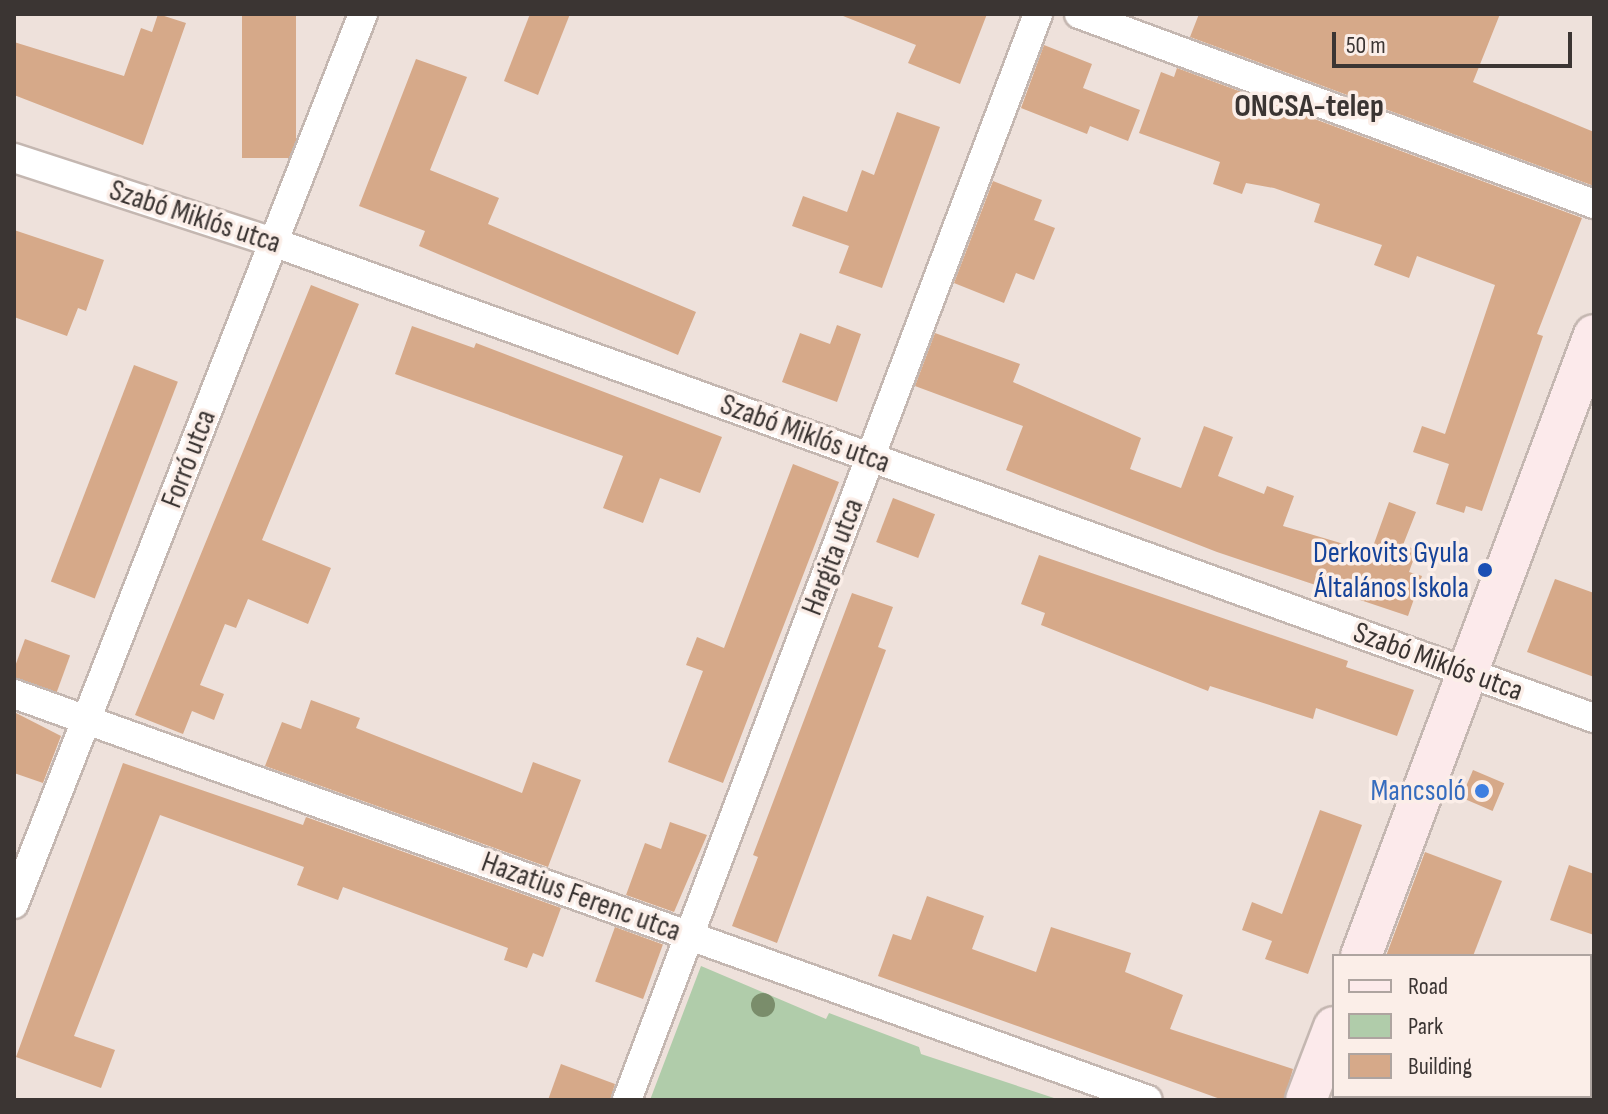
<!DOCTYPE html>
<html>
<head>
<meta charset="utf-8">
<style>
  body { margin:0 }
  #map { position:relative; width:1608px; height:1114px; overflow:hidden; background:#eee1db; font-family:"Sofia Sans Condensed",sans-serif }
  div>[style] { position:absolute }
  .green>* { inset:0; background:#b0ccaa }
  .building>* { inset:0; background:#d6a989; transform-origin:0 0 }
  .roads { filter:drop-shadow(2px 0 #c4b7b1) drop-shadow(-2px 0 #c4b7b1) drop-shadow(0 2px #c4b7b1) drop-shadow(0 -2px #c4b7b1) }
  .street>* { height:28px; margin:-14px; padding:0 14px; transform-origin:14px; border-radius:14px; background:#fff }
  .secondary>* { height:40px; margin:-20px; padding:0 20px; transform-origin:20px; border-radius:20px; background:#fceaeb }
  .trees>* { width:24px; height:24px; margin:-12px; border-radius:50%; background:#7a8d6b }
  .dots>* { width:22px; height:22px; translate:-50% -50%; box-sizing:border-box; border:4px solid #fbeee8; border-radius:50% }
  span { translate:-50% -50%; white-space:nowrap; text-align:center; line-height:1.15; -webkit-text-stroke:7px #fbeee8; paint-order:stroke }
  .street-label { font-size:30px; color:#3b3533 }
  .transit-label { font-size:30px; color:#164399 }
  .right { translate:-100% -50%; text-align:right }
  .shop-label { font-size:30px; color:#366cbe }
  .neighbourhood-label { font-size:32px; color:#3b3533; font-weight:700 }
  .frame { position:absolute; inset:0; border:16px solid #3b3533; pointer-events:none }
  .legend { position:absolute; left:1332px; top:954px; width:260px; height:144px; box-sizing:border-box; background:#fbeee8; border:2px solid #aea4a0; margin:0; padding:10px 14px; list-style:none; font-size:24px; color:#3b3533 }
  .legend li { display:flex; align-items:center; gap:16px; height:40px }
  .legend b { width:40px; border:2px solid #aea4a0 }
  .scale { position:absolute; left:1332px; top:32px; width:240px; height:36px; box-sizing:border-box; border:4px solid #3b3533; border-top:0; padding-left:10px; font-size:24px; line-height:28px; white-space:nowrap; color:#3b3533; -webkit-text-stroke:6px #fbeee8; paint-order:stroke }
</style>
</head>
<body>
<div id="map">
  <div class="green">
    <div style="clip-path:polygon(701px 966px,826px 1019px,829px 1013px,919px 1047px,921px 1054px,1060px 1100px,650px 1100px)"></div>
  </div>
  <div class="building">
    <div style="clip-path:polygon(158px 14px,186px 23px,143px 145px,14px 95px,14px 42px,124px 76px,141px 28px,152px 32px)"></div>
    <div style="left:242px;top:14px;width:54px;height:144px"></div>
    <div style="clip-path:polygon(530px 14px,570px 14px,538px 95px,504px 81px)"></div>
    <div style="clip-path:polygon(838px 14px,987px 14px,960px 84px,908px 63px,916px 45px)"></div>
    <div style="clip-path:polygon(1199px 14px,1500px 14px,1473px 82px,1594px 132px,1594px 186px,1190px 37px)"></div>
    <div style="clip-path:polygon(1044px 45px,1092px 64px,1083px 88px,1140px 110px,1128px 141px,1090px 126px,1087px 134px,1021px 108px)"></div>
    <div style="clip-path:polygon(416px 59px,467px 77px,430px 170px,499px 198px,488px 224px,696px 312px,678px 355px,419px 246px,425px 231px,359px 206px)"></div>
    <div style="clip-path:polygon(1177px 68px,1582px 218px,1537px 334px,1543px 336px,1482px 511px,1466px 506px,1464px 513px,1436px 504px,1449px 464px,1413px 452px,1422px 426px,1445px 434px,1495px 285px,1417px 256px,1409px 278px,1374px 265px,1382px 245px,1314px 222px,1320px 204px,1274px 188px,1246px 183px,1242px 194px,1213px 184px,1220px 162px,1139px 133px,1161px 72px,1174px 77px)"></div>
    <div style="clip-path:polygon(897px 112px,940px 127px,882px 288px,839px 273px,849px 246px,792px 226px,803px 196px,847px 212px,862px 170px,874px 175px)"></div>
    <div style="clip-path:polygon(993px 181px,1042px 200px,1034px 220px,1055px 228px,1034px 280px,1016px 273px,1004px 303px,954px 283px)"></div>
    <div style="clip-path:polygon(14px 230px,104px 260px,86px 311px,78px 308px,67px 336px,14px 317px)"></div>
    <div style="clip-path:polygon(311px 285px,359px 304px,262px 540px,331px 568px,308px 624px,248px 599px,236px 628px,225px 624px,200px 685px,224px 694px,214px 720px,192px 711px,183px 734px,135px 715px)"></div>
    <div style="clip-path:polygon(837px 325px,861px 334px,837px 402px,782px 382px,800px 333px,830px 344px)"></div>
    <div style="clip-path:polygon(412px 326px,474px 348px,476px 343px,722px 437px,700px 493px,660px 478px,643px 523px,603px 508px,623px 456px,395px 374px)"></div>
    <div style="clip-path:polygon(935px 333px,1020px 364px,1013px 382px,1141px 438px,1130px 469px,1181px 488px,1204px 426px,1233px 437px,1218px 476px,1264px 494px,1267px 486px,1294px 496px,1283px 526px,1371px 552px,1389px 502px,1416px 512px,1403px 545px,1417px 550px,1409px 572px,1422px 576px,1408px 616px,1217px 552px,1006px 470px,1023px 426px,915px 386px)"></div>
    <div style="left:134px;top:365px;width:47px;height:232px;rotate:21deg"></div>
    <div style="clip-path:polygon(793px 464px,839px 482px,723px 783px,668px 762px,703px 671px,686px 665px,697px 637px,724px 648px)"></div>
    <div style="left:893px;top:498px;width:45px;height:47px;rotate:21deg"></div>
    <div style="clip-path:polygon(1039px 555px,1348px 661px,1346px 667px,1414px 690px,1397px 736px,1316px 708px,1313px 719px,1210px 686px,1208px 691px,1041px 625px,1045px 613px,1021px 604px)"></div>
    <div style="clip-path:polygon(1555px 579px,1594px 593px,1594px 677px,1527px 652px)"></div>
    <div style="clip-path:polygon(852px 593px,893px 607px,878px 647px,886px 650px,777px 943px,732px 926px,758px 857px,753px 855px)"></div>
    <div style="left:25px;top:639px;width:48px;height:40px;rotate:20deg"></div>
    <div style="clip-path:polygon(311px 700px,360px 718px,356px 728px,522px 793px,533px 762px,581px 780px,548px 867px,265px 766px,282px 722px,301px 729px)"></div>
    <div style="clip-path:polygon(14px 712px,61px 736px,43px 783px,14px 773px)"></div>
    <div style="clip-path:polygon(123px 763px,303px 825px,306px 817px,561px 908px,543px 957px,533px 953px,527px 968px,504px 960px,508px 948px,343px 887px,338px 900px,297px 885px,304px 867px,160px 815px,74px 1036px,115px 1050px,101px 1088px,16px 1057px)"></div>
    <div style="left:1473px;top:770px;width:34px;height:30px;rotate:23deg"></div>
    <div style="clip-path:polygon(1320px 810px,1362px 825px,1308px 974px,1265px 959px,1272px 941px,1242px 930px,1252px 902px,1282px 914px)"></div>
    <div style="clip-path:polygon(670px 822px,707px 835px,674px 912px,626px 895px,645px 843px,661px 849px)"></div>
    <div style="clip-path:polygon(1425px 852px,1502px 881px,1473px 956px,1386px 956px)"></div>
    <div style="clip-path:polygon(1569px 865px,1594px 874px,1594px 935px,1550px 920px)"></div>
    <div style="clip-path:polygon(927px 896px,984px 916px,972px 949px,1036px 972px,1051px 927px,1131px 953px,1125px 972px,1183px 995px,1170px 1029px,1293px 1069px,1284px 1100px,1223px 1100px,878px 976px,893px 934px,911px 940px)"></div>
    <div style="left:615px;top:927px;width:51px;height:58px;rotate:20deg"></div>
    <div style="clip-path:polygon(561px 1064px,615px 1084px,610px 1100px,548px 1100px)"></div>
  </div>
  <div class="roads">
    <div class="street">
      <div style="left:1079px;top:14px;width:549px;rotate:20.25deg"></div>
      <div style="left:14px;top:158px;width:272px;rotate:18deg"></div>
      <div style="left:273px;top:242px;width:1404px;rotate:19.82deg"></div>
      <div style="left:14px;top:694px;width:1204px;rotate:19.7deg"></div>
      <div style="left:14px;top:904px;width:956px;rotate:-68.59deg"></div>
      <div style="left:627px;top:1100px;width:1161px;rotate:-69.27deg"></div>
    </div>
    <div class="secondary">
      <div style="left:1361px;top:956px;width:663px;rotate:-69.43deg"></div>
      <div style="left:1306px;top:1100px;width:78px;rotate:-69deg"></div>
    </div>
  </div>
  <div class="trees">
    <div style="left:763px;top:1005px"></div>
  </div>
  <div class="dots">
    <div style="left:1485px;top:570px;background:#1a4fb4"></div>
    <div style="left:1482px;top:791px;background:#3f7fe0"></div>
  </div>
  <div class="street-label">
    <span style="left:195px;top:217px;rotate:18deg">Szabó Miklós utca</span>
    <span style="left:805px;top:434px;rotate:20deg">Szabó Miklós utca</span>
    <span style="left:189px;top:459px;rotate:-69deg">Forró utca</span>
    <span style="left:833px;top:557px;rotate:-69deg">Hargita utca</span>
    <span style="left:1438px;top:662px;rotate:20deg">Szabó Miklós utca</span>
    <span style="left:581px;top:897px;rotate:20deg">Hazatius Ferenc utca</span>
  </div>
  <div class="transit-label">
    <span class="right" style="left:1469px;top:570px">Derkovits Gyula<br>Általános Iskola</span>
  </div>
  <div class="shop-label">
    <span class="right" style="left:1466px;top:791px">Mancsoló</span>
  </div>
  <div class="neighbourhood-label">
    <span style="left:1309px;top:107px">ONCSA-telep</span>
  </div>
  <div class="frame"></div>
  <ul class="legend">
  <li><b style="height:10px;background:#fceaeb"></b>Road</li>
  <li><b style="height:22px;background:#b0ccaa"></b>Park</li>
  <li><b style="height:22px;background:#d6a989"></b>Building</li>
  </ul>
  <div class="scale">50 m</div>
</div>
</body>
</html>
